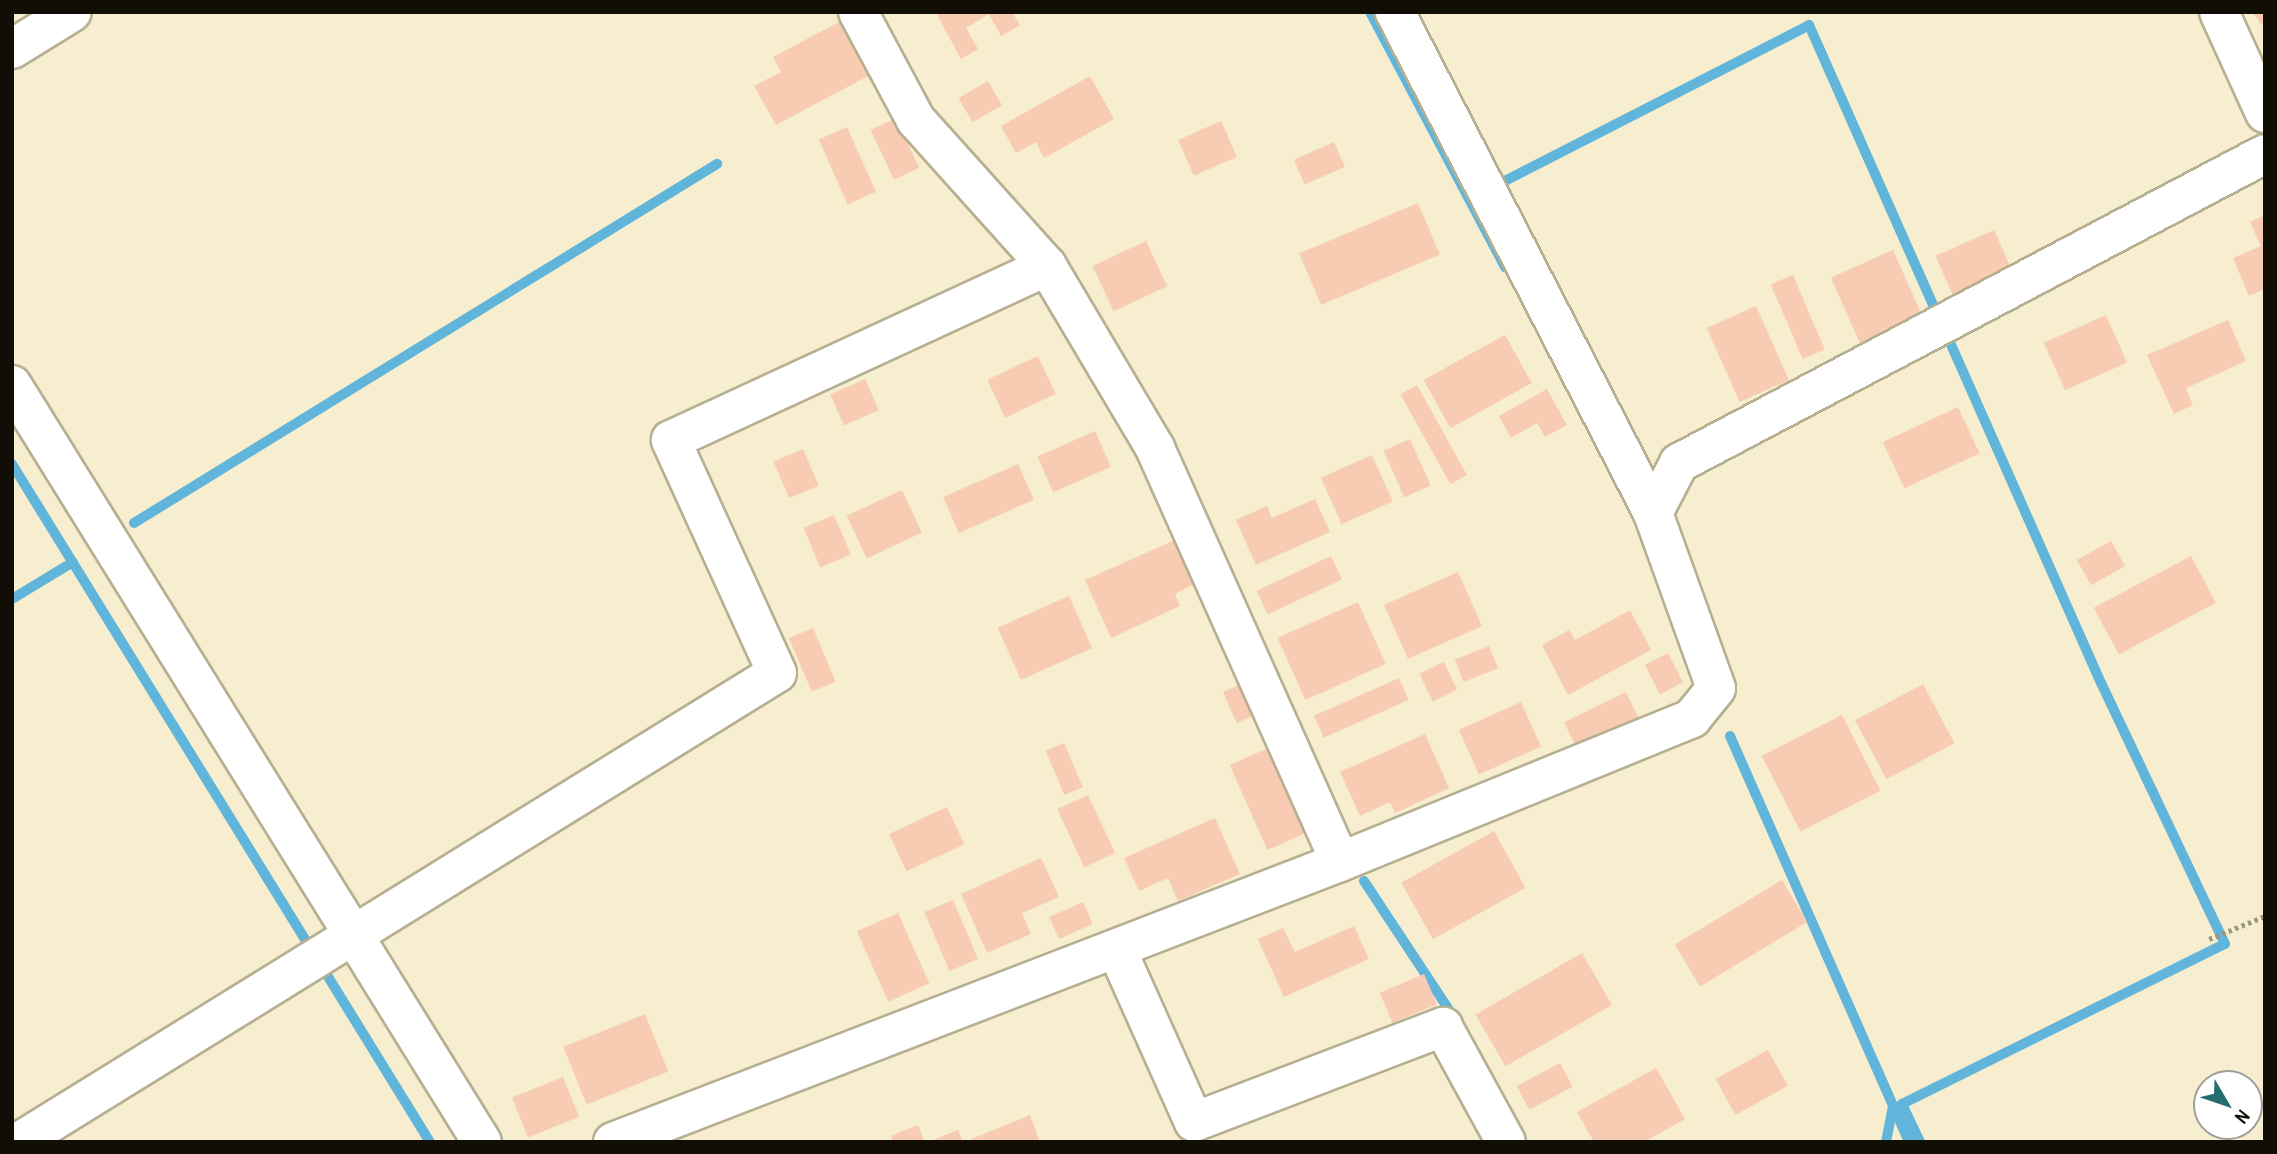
<!DOCTYPE html>
<html>
<head>
<meta charset="utf-8">
<style>
  body { margin:0 }
  #map { position:relative; width:2277px; height:1154px; overflow:hidden; background:#f6eecf; font-family:"Archivo Narrow",sans-serif }
  div>[style] { position:absolute }
  .stream>* { height:10px; margin:-5px; padding:0 5px; transform-origin:5px; border-radius:5px; background:#61b5db }
  .building>* { inset:0; background:#f7ccb3; transform-origin:0 0 }
  .path>* { height:4.5px; margin-top:-2.25px; transform-origin:0; background:repeating-linear-gradient(90deg,#9d9780 0 3.5px,transparent 0 7px) }
  .roads { filter:drop-shadow(2px 0 #b6af91) drop-shadow(-2px 0 #b6af91) drop-shadow(0 2px #b6af91) drop-shadow(0 -2px #b6af91) }
  .minor>* { height:38px; margin:-19px; padding:0 19px; transform-origin:19px; border-radius:19px; background:#fff }
  span { translate:-50% -50%; white-space:nowrap; text-align:center; line-height:1.15; -webkit-text-stroke:5px #fff; paint-order:stroke }
  .frame { position:absolute; inset:0; border:14px solid #110e05; pointer-events:none }
  .north { position:absolute; left:2193px; top:1070px; width:70px; height:70px; box-sizing:border-box; background:#fff; border:2px solid #a09f9b; border-radius:50%; rotate:129deg; font-size:19px; font-weight:700; line-height:28px; text-align:center; color:#110e05 }
  .north::after { content:''; display:block; margin:auto; width:24px; height:32px; background:#246f6d; clip-path:polygon(50% 0,100% 100%,50% 72%,0 100%) }
</style>
</head>
<body>
<div id="map">
  <div class="stream">
    <div style="left:1370px;top:12px;width:289px;rotate:62.1deg"></div>
    <div style="left:1493px;top:187px;width:355px;rotate:-27.1deg"></div>
    <div style="left:1809px;top:25px;width:306px;rotate:66.1deg"></div>
    <div style="left:12px;top:464px;width:796px;rotate:58.35deg"></div>
    <div style="left:134px;top:523px;width:685px;rotate:-31.62deg"></div>
    <div style="left:12px;top:599px;width:71px;rotate:-31.2deg"></div>
    <div style="left:1730px;top:736px;width:444px;rotate:66.2deg"></div>
    <div style="left:1364px;top:881px;width:165px;rotate:56.6deg"></div>
    <div style="left:1886px;top:1142px;width:36px;rotate:-79deg"></div>
    <div style="left:1920px;top:1142px;width:42px;rotate:-115.3deg"></div>
    <div style="left:1902px;top:1104px;width:360px;rotate:-26.4deg"></div>
    <div style="left:2225px;top:944px;width:289px;rotate:-115.4deg"></div>
    <div style="left:2101px;top:683px;width:375px;rotate:-113.9deg"></div>
  </div>
  <div class="building">
    <div style="clip-path:polygon(1012px 12px,1020px 25px,1001px 36px,989px 14px,966px 28px,978px 49px,961px 59px,936px 13px)"></div>
    <div style="clip-path:polygon(2253px 12px,2265px 12px,2265px 22px,2260px 24px)"></div>
    <div style="clip-path:polygon(839px 22px,868px 76px,776px 125px,754px 86px,781px 72px,773px 57px)"></div>
    <div style="clip-path:polygon(1090px 76px,1114px 119px,1044px 158px,1036px 142px,1016px 153px,1001px 126px)"></div>
    <div style="left:988px;top:81px;width:28px;height:34px;rotate:60deg"></div>
    <div style="left:896px;top:118px;width:55px;height:28px;rotate:65deg"></div>
    <div style="left:1221px;top:121px;width:39px;height:47px;rotate:66deg"></div>
    <div style="left:847px;top:127px;width:71px;height:31px;rotate:66deg"></div>
    <div style="left:1334px;top:142px;width:27px;height:44px;rotate:66deg"></div>
    <div style="left:1418px;top:203px;width:56px;height:129px;rotate:67deg"></div>
    <div style="clip-path:polygon(2265px 215px,2265px 289px,2249px 296px,2233px 258px,2261px 246px,2250px 222px)"></div>
    <div style="left:1994px;top:230px;width:45px;height:64px;rotate:66deg"></div>
    <div style="left:1146px;top:241px;width:50px;height:59px;rotate:65deg"></div>
    <div style="left:1893px;top:250px;width:72px;height:68px;rotate:66deg"></div>
    <div style="left:1793px;top:275px;width:81px;height:24px;rotate:67deg"></div>
    <div style="left:1756px;top:306px;width:81px;height:54px;rotate:66deg"></div>
    <div style="left:2106px;top:315px;width:52px;height:68px;rotate:66deg"></div>
    <div style="clip-path:polygon(2228px 320px,2246px 361px,2186px 388px,2193px 405px,2174px 414px,2147px 355px)"></div>
    <div style="left:1505px;top:335px;width:55px;height:93px;rotate:61deg"></div>
    <div style="left:1038px;top:356px;width:42px;height:56px;rotate:65deg"></div>
    <div style="left:865px;top:379px;width:34px;height:38px;rotate:66deg"></div>
    <div style="left:1417px;top:385px;width:103px;height:19px;rotate:61deg"></div>
    <div style="clip-path:polygon(1547px 389px,1567px 425px,1545px 437px,1537px 423px,1511px 438px,1499px 416px)"></div>
    <div style="left:1958px;top:407px;width:51px;height:83px;rotate:65deg"></div>
    <div style="left:1095px;top:431px;width:39px;height:63px;rotate:66deg"></div>
    <div style="left:1410px;top:439px;width:51px;height:29px;rotate:66deg"></div>
    <div style="left:803px;top:449px;width:40px;height:32px;rotate:67deg"></div>
    <div style="left:1372px;top:455px;width:51px;height:56px;rotate:66deg"></div>
    <div style="left:1018px;top:464px;width:39px;height:82px;rotate:66deg"></div>
    <div style="left:902px;top:490px;width:47px;height:61px;rotate:65deg"></div>
    <div style="clip-path:polygon(1315px 499px,1330px 532px,1256px 565px,1236px 520px,1267px 506px,1272px 518px)"></div>
    <div style="left:834px;top:515px;width:43px;height:33px;rotate:67deg"></div>
    <div style="clip-path:polygon(1175px 540px,1194px 584px,1175px 594px,1180px 606px,1111px 638px,1085px 580px)"></div>
    <div style="left:2111px;top:541px;width:29px;height:39px;rotate:61deg"></div>
    <div style="left:1331px;top:556px;width:26px;height:82px;rotate:65deg"></div>
    <div style="left:2191px;top:556px;width:53px;height:110px;rotate:62deg"></div>
    <div style="left:1458px;top:572px;width:59px;height:81px;rotate:66deg"></div>
    <div style="left:1069px;top:596px;width:57px;height:78px;rotate:66deg"></div>
    <div style="left:1358px;top:602px;width:68px;height:88px;rotate:66deg"></div>
    <div style="clip-path:polygon(1630px 610px,1651px 650px,1568px 695px,1542px 645px,1569px 630px,1575px 640px)"></div>
    <div style="left:813px;top:628px;width:58px;height:26px;rotate:67deg"></div>
    <div style="left:1489px;top:646px;width:24px;height:37px;rotate:68deg"></div>
    <div style="left:1668px;top:653px;width:33px;height:26px;rotate:63deg"></div>
    <div style="left:1444px;top:662px;width:31px;height:27px;rotate:65deg"></div>
    <div style="left:1399px;top:678px;width:24px;height:93px;rotate:66deg"></div>
    <div style="left:1243px;top:683px;width:34px;height:22px;rotate:66deg"></div>
    <div style="left:1923px;top:684px;width:67px;height:77px;rotate:62deg"></div>
    <div style="left:1626px;top:692px;width:28px;height:69px;rotate:64deg"></div>
    <div style="left:1521px;top:702px;width:49px;height:68px;rotate:66deg"></div>
    <div style="left:1842px;top:715px;width:85px;height:90px;rotate:63deg"></div>
    <div style="clip-path:polygon(1425px 734px,1449px 788px,1395px 813px,1390px 802px,1360px 816px,1340px 772px)"></div>
    <div style="left:1064px;top:743px;width:48px;height:20px;rotate:67deg"></div>
    <div style="left:1268px;top:748px;width:93px;height:42px;rotate:66deg"></div>
    <div style="left:1088px;top:795px;width:64px;height:34px;rotate:65deg"></div>
    <div style="left:947px;top:807px;width:41px;height:64px;rotate:65deg"></div>
    <div style="clip-path:polygon(1215px 818px,1240px 874px,1178px 901px,1168px 878px,1139px 891px,1124px 858px)"></div>
    <div style="left:1494px;top:831px;width:65px;height:106px;rotate:61deg"></div>
    <div style="clip-path:polygon(1041px 858px,1059px 897px,1022px 913px,1031px 934px,987px 953px,961px 894px)"></div>
    <div style="left:1782px;top:880px;width:49px;height:125px;rotate:59deg"></div>
    <div style="left:953px;top:900px;width:64px;height:31px;rotate:67deg"></div>
    <div style="left:1083px;top:902px;width:24px;height:37px;rotate:66deg"></div>
    <div style="left:898px;top:913px;width:77px;height:45px;rotate:66deg"></div>
    <div style="clip-path:polygon(1354px 926px,1369px 959px,1284px 997px,1258px 939px,1283px 928px,1295px 952px)"></div>
    <div style="left:1582px;top:953px;width:60px;height:123px;rotate:60deg"></div>
    <div style="left:1424px;top:974px;width:33px;height:48px;rotate:67deg"></div>
    <div style="left:645px;top:1014px;width:62px;height:88px;rotate:68deg"></div>
    <div style="left:1768px;top:1050px;width:41px;height:60px;rotate:61deg"></div>
    <div style="left:1560px;top:1063px;width:27px;height:49px;rotate:62deg"></div>
    <div style="clip-path:polygon(1656px 1068px,1685px 1119px,1644px 1142px,1594px 1142px,1577px 1112px)"></div>
    <div style="left:563px;top:1077px;width:43px;height:55px;rotate:68deg"></div>
    <div style="clip-path:polygon(1030px 1115px,1040px 1142px,964px 1142px)"></div>
    <div style="clip-path:polygon(918px 1125px,925px 1142px,893px 1142px,891px 1136px)"></div>
    <div style="clip-path:polygon(958px 1130px,963px 1142px,928px 1142px)"></div>
  </div>
  <div class="path">
    <div style="left:2209px;top:939px;width:61px;rotate:-22.3deg"></div>
  </div>
  <div class="roads">
    <div class="minor">
      <div style="left:858px;top:12px;width:123px;rotate:61.8deg"></div>
      <div style="left:916px;top:120px;width:196px;rotate:48.1deg"></div>
      <div style="left:1047px;top:266px;width:212px;rotate:59.3deg"></div>
      <div style="left:1155px;top:448px;width:453px;rotate:65.9deg"></div>
      <div style="left:2219px;top:12px;width:111px;rotate:65.5deg"></div>
      <div style="left:12px;top:49px;width:70px;rotate:-31.7deg"></div>
      <div style="left:12px;top:385px;width:891px;rotate:58.17deg"></div>
      <div style="left:1653px;top:513px;width:56px;rotate:-62.5deg"></div>
      <div style="left:1679px;top:463px;width:662px;rotate:-27.8deg"></div>
      <div style="left:1117px;top:950px;width:188px;rotate:65.9deg"></div>
      <div style="left:1194px;top:1122px;width:267px;rotate:-20.9deg"></div>
      <div style="left:1443px;top:1027px;width:131px;rotate:61.3deg"></div>
      <div style="left:19px;top:1142px;width:891px;rotate:-31.75deg"></div>
      <div style="left:777px;top:673px;width:256px;rotate:-114.5deg"></div>
      <div style="left:671px;top:440px;width:414px;rotate:-24.8deg"></div>
      <div style="left:613px;top:1142px;width:779px;rotate:-21.06deg"></div>
      <div style="left:1340px;top:862px;width:380px;rotate:-22.2deg"></div>
      <div style="left:1692px;top:718px;width:38px;rotate:-51deg"></div>
      <div style="left:1716px;top:688px;width:186px;rotate:-109.8deg"></div>
      <div style="left:1653px;top:513px;width:564px;rotate:-117.25deg"></div>
    </div>
  </div>
  <div class="frame"></div>
  <div class="north">N</div>
</div>
</body>
</html>
